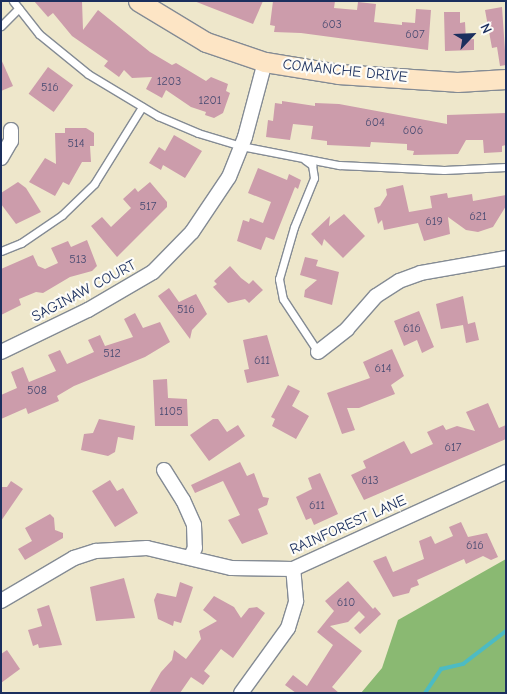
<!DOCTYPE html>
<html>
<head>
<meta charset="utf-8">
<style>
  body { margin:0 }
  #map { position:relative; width:507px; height:694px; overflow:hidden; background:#eee7cb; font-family:"Comic Neue",sans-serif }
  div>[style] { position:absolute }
  .forest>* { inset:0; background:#8ab972 }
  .stream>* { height:4px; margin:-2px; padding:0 2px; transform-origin:2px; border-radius:2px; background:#4dbbc3 }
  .building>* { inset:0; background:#cc9cab; transform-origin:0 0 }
  .roads { filter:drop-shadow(1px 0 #848b94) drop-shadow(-1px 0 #848b94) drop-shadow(0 1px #848b94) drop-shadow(0 -1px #848b94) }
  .lane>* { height:7px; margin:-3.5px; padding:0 3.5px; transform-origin:3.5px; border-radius:3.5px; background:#fff }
  .street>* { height:14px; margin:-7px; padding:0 7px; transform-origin:7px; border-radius:7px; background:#fff }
  .secondary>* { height:19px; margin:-9.5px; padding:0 9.5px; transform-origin:9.5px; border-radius:9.5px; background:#fde5c5 }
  span { translate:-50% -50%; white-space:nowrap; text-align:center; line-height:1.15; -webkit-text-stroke:4.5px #fdfcf7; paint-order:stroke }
  .number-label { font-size:12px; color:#474a71 }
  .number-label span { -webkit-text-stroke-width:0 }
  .street-label { font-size:15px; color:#1b2f5e }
  .frame { position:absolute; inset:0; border:2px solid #1b2f5e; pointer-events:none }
  .north { position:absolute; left:447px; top:10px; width:50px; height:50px; -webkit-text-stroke:4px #fdfcf7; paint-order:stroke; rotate:65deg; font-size:14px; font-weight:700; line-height:20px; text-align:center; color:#1b2f5e }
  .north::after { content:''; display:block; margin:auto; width:18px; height:22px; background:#1b2f5e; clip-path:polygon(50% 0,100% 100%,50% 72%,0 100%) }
</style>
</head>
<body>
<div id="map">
  <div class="forest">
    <div style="clip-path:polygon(506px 559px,506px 693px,361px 693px,382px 668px,398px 620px)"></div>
  </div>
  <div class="stream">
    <div style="left:425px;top:693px;width:29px;rotate:-56deg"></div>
    <div style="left:441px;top:669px;width:23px;rotate:-13deg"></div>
    <div style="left:463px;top:664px;width:54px;rotate:-37.5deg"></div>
  </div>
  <div class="building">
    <div style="clip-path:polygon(34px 1px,82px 1px,83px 30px,98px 10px,150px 52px,172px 65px,176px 63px,206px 81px,211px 77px,228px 84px,226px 91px,230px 93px,223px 113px,214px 118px,205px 115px,206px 112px,191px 107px,166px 90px,162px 98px,146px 89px,152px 77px,132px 78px,124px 70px,119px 77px,104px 66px,108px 61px,72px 36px,53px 13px,48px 17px)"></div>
    <div style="clip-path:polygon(194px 1px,263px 1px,253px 24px)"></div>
    <div style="clip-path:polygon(273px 1px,335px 1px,334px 8px,357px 10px,358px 2px,376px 4px,374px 22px,402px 25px,402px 22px,415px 23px,416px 9px,431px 10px,428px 50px,301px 33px,274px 32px,275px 26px,270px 25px)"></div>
    <div style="clip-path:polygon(502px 7px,506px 65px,500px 66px,497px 47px,492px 48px,485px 10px)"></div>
    <div style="clip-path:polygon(444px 12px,460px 12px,460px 23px,465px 22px,466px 40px,474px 39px,474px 50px,445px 51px)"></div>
    <div style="clip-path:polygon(1px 59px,13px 86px,1px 91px)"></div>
    <div style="left:48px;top:67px;width:31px;height:33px;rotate:36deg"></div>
    <div style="clip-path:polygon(282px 101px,315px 106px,315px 103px,339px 104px,447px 124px,447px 115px,506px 113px,506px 145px,502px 146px,502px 152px,484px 153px,483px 140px,466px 140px,458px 154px,413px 155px,414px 151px,407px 150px,407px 144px,371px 142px,370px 147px,327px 145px,327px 141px,311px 139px,313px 126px,293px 124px,290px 140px,266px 137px,268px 120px,273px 121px,275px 103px,282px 104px)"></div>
    <div style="clip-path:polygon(65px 128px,86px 128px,94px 133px,94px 146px,90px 146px,91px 162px,82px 162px,69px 185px,63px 182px,55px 196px,29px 182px,45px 158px,56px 164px,55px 133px,65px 133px)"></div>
    <div style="clip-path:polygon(174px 135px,202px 151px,185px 178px,163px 165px,161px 170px,149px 163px,159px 147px,165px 151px)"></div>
    <div style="clip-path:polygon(258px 168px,287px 180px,289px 174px,301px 180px,298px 189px,295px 187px,274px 240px,266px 237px,261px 250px,237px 241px,243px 220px,249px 222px,250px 218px,263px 223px,271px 202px,248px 193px)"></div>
    <div style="clip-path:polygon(18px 182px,26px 188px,41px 212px,16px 224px,1px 204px,1px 193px)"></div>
    <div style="clip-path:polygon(150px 182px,167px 202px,167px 207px,117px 257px,91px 226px,102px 217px,111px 227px,131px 208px,123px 199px,135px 188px,138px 192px)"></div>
    <div style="clip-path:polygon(403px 185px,409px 212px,432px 208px,430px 196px,447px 193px,448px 198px,472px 194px,473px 201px,506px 195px,506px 206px,493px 227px,478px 232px,466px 230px,448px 217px,450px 234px,424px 241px,418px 223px,384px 230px,382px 220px,378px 224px,374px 208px,380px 206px,387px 195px,386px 189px)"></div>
    <div style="clip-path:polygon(344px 214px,365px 236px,343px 258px,324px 239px,322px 246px,311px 234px,330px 216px,329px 226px)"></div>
    <div style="clip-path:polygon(87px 240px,97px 266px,92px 271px,70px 277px,43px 293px,36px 292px,19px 299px,21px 305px,1px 315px,1px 269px,33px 255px,38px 266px,45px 269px,58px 263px,51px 248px,68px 241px,71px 247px)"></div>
    <div style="clip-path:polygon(305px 257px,318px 260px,316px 266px,339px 272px,332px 305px,304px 297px,305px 290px,317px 280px,300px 275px)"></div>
    <div style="clip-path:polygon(230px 266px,241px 278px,249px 284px,253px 280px,263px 290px,249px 303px,245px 299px,228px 303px,213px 287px,217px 284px,214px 281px)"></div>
    <div style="clip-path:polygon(169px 288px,179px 302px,196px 294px,207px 314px,192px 330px,190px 339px,158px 296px)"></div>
    <div style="clip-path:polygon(463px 296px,468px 324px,475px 322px,479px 340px,466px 343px,463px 325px,441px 329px,436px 304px)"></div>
    <div style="clip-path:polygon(419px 311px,434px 347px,422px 353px,417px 340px,404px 346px,394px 321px)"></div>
    <div style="clip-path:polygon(135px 313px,143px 328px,160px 322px,170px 342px,145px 357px,74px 386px,57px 396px,59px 401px,28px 414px,26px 408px,1px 419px,1px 395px,17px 388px,11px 372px,23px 367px,29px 382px,56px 371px,48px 355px,60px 350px,67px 364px,94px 352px,88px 340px,100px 335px,105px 346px,133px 337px,124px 319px)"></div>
    <div style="clip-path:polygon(267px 335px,279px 376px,247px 383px,244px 370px,249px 369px,243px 340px)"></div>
    <div style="clip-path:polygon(392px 349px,404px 376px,391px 385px,395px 394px,359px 408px,347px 408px,355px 430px,342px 434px,327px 393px,370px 378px,363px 362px)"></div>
    <div style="clip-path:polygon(167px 379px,168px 398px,187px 399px,188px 426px,155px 426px,153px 380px)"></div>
    <div style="clip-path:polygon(288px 385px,300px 391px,292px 406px,309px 416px,296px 439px,272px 426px,275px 419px,271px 417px)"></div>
    <div style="clip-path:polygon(488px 403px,499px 428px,506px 425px,506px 439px,364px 500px,351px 475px,366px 468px,363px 461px,404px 441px,411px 454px,433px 444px,427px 432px,443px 425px,446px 430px,457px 426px,475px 431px,466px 412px)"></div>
    <div style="clip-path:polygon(99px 419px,135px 426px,133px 440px,118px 437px,115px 452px,108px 456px,81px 450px,84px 434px,93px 433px)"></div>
    <div style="clip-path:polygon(213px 419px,218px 419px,227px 432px,238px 425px,245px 436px,209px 461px,190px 435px)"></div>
    <div style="clip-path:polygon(240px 462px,247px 476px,254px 473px,263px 497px,269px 498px,267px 505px,258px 509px,268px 534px,242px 544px,228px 520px,240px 515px,223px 481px,195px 493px,191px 485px)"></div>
    <div style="clip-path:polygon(320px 473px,338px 514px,314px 525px,311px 518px,306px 520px,296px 497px,312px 489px,308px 478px)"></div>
    <div style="clip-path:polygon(110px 480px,117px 491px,123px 488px,138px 513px,115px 527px,92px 491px)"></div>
    <div style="clip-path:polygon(11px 481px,23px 489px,1px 521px,1px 487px,7px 487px)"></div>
    <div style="clip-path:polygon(50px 514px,54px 518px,55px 530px,63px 533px,63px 538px,25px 560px,18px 549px,32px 541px,25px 528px)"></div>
    <div style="clip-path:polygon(461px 522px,468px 537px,487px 533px,498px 557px,491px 560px,483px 556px,466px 564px,464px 559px,417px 580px,419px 585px,411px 588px,409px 593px,393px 597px,373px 561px,386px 556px,393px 572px,424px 559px,419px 541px,431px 536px,435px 544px,453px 536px,449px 527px)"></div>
    <div style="clip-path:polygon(124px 578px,135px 618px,96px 621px,90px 587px)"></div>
    <div style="clip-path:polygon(348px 581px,373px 609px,375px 607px,381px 614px,360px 634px,354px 628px,365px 617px,359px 611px,348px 622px,330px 626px,362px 651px,332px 687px,339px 693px,296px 693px,285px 685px,293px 675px,307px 686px,333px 645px,317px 632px,334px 611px,325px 601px)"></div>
    <div style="clip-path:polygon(180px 582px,193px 587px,181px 623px,174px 621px,173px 626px,158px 619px,154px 600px,157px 593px,176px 597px)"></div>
    <div style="clip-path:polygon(214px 596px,234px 607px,241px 618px,249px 608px,257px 607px,265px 613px,233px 658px,221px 649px,204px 671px,210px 676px,203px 685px,191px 677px,180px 693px,149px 693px,161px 672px,172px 660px,174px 650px,186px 659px,201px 639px,199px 631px,217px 621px,203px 610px)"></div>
    <div style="clip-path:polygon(49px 605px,62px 645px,39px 648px,38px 644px,33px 646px,28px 630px,42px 626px,37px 609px)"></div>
    <div style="clip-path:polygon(7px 650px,20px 669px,1px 683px,1px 654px)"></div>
  </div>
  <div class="roads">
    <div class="lane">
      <div style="left:13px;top:1px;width:42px;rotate:51.8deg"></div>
      <div style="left:39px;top:34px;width:63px;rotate:39.2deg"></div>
      <div style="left:88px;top:74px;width:82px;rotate:31deg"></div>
      <div style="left:158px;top:116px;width:43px;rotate:23deg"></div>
      <div style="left:198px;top:133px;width:45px;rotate:16.8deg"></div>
      <div style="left:241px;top:146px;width:100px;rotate:11deg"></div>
      <div style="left:339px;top:165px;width:105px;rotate:2.7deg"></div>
      <div style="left:444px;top:170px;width:62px;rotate:-2.8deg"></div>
      <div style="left:1px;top:26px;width:25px;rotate:-45deg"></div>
      <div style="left:305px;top:160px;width:9px;rotate:36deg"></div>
      <div style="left:312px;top:165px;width:13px;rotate:81deg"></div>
      <div style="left:314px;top:178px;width:53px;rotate:112.2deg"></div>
      <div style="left:294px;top:227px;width:54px;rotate:106.1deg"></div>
      <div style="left:279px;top:279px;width:20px;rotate:79deg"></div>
      <div style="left:283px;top:299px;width:64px;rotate:56.6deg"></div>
      <div style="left:1px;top:251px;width:22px;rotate:-22deg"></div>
      <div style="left:21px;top:243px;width:50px;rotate:-34.3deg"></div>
      <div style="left:62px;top:215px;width:45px;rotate:-44.1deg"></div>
      <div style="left:94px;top:184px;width:91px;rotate:-58.1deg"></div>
    </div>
    <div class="street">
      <div style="left:1px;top:158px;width:20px;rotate:-60deg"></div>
      <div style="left:11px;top:141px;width:11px;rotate:-90deg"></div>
      <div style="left:1px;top:352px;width:97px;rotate:-25.8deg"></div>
      <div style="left:88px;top:310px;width:75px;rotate:-30.3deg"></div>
      <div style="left:153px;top:272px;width:56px;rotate:-45.7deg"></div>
      <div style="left:192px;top:232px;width:66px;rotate:-56.1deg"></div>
      <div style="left:229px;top:177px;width:43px;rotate:-68.2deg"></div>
      <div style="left:245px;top:137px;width:78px;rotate:-75.1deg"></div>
      <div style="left:318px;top:352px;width:37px;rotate:-38deg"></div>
      <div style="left:347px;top:329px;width:44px;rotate:-48.7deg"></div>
      <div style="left:376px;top:296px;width:27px;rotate:-33deg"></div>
      <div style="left:399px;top:281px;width:23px;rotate:-20deg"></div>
      <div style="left:421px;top:273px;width:86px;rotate:-10deg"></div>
      <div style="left:164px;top:470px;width:36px;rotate:58deg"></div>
      <div style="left:183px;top:500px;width:27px;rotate:66deg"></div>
      <div style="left:194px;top:525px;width:23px;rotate:88deg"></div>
      <div style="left:195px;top:548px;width:9px;rotate:117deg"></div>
      <div style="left:1px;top:601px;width:85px;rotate:-30.5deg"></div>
      <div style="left:74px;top:558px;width:23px;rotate:-18deg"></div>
      <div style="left:96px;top:551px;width:51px;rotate:-3.4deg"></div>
      <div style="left:147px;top:548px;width:86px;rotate:13.4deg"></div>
      <div style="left:231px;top:568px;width:62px;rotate:0.9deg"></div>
      <div style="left:293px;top:569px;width:234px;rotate:-24.5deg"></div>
      <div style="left:241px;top:693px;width:80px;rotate:-54.1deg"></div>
      <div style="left:288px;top:628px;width:28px;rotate:-73deg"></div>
      <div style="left:296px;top:601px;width:32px;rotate:-95deg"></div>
    </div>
    <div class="secondary">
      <div style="left:138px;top:1px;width:79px;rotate:31.1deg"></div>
      <div style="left:206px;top:42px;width:62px;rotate:18.7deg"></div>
      <div style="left:265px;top:62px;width:74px;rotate:9.3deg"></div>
      <div style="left:338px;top:74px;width:119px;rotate:3.8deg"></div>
      <div style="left:457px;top:82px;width:49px;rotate:-3.5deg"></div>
    </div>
  </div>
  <div class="number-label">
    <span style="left:332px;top:25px">603</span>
    <span style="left:415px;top:35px">607</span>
    <span style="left:169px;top:82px">1203</span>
    <span style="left:50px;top:88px">516</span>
    <span style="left:210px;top:101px">1201</span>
    <span style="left:375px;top:123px">604</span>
    <span style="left:413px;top:131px">606</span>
    <span style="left:76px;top:144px">514</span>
    <span style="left:148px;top:207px">517</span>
    <span style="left:478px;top:217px">621</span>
    <span style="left:434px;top:222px">619</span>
    <span style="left:78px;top:260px">513</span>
    <span style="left:186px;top:310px">516</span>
    <span style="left:412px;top:329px">616</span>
    <span style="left:112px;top:354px">512</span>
    <span style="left:262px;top:361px">611</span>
    <span style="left:383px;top:369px">614</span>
    <span style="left:37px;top:391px">508</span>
    <span style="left:171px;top:412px">1105</span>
    <span style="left:453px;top:448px">617</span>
    <span style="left:370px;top:481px">613</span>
    <span style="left:317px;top:506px">611</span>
    <span style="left:475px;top:546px">616</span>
    <span style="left:346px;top:603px">610</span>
  </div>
  <div class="street-label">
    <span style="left:345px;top:71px;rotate:6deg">COMANCHE DRIVE</span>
    <span style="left:84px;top:291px;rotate:-28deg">SAGINAW COURT</span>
    <span style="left:348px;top:525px;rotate:-24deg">RAINFOREST LANE</span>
  </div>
  <div class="frame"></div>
  <div class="north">N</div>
</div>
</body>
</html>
